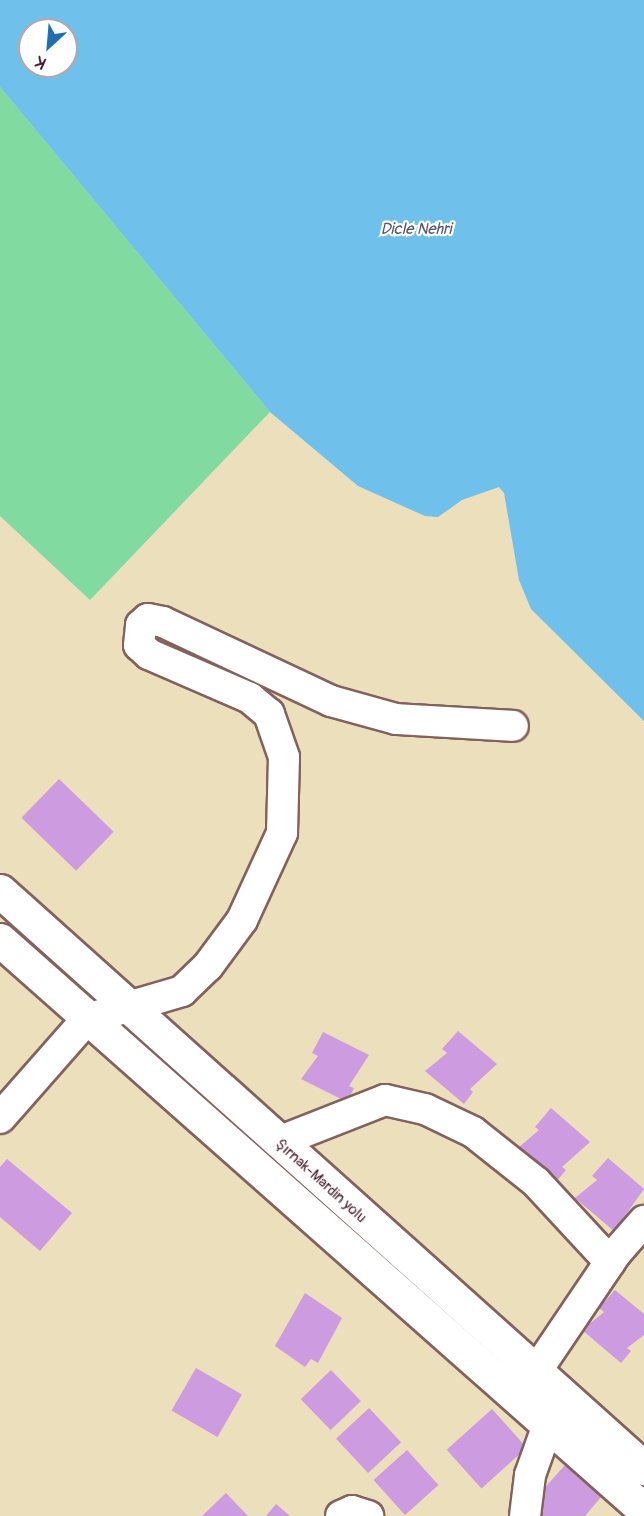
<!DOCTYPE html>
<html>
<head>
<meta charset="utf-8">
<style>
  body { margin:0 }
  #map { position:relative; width:644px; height:1516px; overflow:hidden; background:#ecdfbc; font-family:Pangolin,sans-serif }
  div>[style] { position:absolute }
  .green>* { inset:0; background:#81daa0 }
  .water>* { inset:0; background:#6fc0eb }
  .building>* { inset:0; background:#cd9bdf; transform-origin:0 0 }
  .roads { filter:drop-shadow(2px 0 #83625e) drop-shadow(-2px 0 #83625e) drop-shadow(0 2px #83625e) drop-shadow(0 -2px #83625e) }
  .minor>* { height:30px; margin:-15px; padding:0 15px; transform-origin:15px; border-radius:15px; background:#fff }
  .major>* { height:33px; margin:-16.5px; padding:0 16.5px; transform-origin:16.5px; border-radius:16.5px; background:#fff }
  span { translate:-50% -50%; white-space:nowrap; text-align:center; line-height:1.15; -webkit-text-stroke:4.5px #fff; paint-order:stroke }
  .street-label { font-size:15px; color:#4a1f2b }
  .water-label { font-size:16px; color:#57576e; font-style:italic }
  .north { position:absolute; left:18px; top:18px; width:60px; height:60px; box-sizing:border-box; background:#fff; border:2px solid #b7a5aa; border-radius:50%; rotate:206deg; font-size:16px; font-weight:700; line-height:24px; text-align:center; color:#4a1f2b }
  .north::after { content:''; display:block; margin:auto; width:21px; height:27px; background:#1f6fb2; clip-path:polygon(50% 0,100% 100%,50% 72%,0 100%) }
</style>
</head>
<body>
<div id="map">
  <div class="green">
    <div style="clip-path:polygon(0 87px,270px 412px,90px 600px,0 516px)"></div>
  </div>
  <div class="water">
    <div style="clip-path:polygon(evenodd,0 0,644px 0,644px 721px,531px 609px,519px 580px,504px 493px,499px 487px,462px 500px,438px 517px,425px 516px,358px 486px,270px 412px,0 87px,0 0,30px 30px,66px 30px,66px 66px,30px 66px,30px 30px)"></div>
  </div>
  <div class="building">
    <div style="left:59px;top:779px;width:76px;height:54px;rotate:44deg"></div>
    <div style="clip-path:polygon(458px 1031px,497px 1064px,470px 1089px,473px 1092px,464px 1104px,425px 1071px,447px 1053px,442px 1049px)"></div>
    <div style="clip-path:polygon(323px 1032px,369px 1055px,349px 1086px,354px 1088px,347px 1102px,301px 1079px,318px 1056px,312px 1053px)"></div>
    <div style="clip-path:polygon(551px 1108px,590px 1142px,562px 1167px,566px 1170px,556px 1182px,518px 1148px,539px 1130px,535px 1127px)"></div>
    <div style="clip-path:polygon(608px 1158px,644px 1189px,614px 1231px,575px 1198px,597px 1180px,592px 1176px)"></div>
    <div style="clip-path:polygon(7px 1159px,72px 1213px,40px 1251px,0 1217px,0 1167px)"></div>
    <div style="clip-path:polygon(615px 1290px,644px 1314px,644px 1335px,627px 1348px,631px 1351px,621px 1363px,582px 1330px,604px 1312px,599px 1308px)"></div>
    <div style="clip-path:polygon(305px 1293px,342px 1318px,318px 1363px,311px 1359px,305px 1367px,275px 1346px)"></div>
    <div style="left:196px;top:1368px;width:53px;height:49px;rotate:30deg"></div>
    <div style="left:331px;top:1370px;width:43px;height:42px;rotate:46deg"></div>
    <div style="left:369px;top:1408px;width:47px;height:45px;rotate:47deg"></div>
    <div style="left:492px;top:1409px;width:52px;height:61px;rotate:48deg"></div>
    <div style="left:407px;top:1450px;width:47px;height:45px;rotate:48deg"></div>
    <div style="clip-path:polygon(565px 1465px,601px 1497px,585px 1516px,534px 1516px,540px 1493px)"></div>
    <div style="clip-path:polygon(226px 1493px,248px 1516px,202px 1516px)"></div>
    <div style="clip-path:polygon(276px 1504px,290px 1516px,266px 1516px)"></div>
  </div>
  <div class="roads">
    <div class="minor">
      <div style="left:0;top:1118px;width:132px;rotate:-48.7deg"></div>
      <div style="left:87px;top:1019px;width:99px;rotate:-16.4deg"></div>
      <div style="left:182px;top:991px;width:36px;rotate:-44deg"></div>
      <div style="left:208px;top:966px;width:57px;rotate:-53.5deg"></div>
      <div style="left:242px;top:920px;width:96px;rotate:-65.3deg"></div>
      <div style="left:282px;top:833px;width:76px;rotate:-88.5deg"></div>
      <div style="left:284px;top:757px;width:46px;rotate:-109.2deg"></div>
      <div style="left:269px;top:714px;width:25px;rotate:-140deg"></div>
      <div style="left:250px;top:698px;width:110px;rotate:-156.5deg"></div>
      <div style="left:149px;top:654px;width:13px;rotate:-138deg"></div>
      <div style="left:139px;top:645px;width:20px;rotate:-84deg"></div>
      <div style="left:141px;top:625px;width:9px;rotate:-41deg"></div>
      <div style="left:148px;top:619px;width:15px;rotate:11deg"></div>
      <div style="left:163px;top:622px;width:186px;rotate:25.2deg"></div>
      <div style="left:331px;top:701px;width:67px;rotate:15.5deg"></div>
      <div style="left:396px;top:719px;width:117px;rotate:3.4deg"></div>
      <div style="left:278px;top:1142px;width:115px;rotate:-21.4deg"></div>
      <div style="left:385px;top:1100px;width:41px;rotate:12.7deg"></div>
      <div style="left:425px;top:1109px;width:53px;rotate:25.6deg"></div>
      <div style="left:473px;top:1132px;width:80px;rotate:38.4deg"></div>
      <div style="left:536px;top:1182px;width:109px;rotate:47.2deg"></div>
      <div style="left:535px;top:1373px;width:145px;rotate:-56deg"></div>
      <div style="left:616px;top:1253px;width:43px;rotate:-48.8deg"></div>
      <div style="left:341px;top:1516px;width:12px;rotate:-24deg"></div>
      <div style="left:352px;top:1511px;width:17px;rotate:17deg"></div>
      <div style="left:525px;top:1516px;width:41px;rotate:-83deg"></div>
      <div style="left:530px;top:1475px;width:56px;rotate:-70.3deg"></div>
    </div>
    <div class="major">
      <div style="left:0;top:891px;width:865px;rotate:41.86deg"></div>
      <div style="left:0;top:940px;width:860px;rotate:41.51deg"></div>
    </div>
  </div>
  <div class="street-label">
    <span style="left:321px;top:1181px;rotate:42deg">Şırnak-Mardin yolu</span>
  </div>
  <div class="water-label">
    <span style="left:416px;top:229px">Dicle Nehri</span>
  </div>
  <div class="north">K</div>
</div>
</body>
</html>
